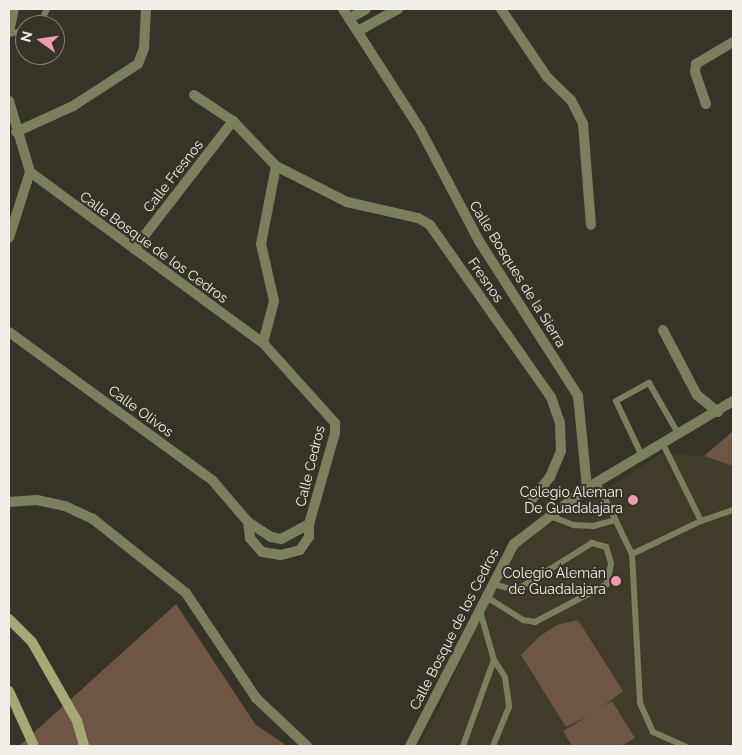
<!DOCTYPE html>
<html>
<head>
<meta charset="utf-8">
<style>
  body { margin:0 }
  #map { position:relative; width:742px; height:755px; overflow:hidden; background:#373328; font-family:Raleway,sans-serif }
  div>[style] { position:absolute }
  .built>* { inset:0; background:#413b2a }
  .green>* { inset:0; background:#6e5544 }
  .service>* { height:6px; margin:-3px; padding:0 3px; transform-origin:3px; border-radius:3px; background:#7c7f5e }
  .minor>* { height:10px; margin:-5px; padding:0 5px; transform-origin:5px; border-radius:5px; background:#7c7f5e }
  .secondary>* { height:10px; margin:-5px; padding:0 5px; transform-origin:5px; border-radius:5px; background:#a6a974 }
  .dots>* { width:14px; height:14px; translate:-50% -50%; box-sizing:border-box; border:2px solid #373328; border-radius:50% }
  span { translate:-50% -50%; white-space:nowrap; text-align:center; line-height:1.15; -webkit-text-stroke:4px #373328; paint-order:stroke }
  .street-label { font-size:14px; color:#f1efe8 }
  .poi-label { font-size:14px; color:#f1efe8 }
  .right { translate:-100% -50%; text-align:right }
  .frame { position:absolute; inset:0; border:10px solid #f1efe8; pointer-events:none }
  .north { position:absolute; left:15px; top:15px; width:50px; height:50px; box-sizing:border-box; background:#373328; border:1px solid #817e75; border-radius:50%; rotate:284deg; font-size:14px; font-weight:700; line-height:20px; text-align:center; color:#f1efe8 }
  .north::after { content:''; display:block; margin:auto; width:18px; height:22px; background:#f09ab5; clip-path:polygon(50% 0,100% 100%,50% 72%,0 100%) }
</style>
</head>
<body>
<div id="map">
  <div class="built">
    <div style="clip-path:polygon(662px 453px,704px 456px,733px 466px,733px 746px,420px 746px,515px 548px)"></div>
  </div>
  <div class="green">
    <div style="clip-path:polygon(733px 431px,733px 466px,704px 456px)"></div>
    <div style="clip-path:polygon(176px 604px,255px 724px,287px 746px,19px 746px)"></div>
    <div style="clip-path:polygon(578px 620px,623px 691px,602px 707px,612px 701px,635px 738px,621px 746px,572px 746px,563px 731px,588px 716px,566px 727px,521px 655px,540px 636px,557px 625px)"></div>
  </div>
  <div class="service">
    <div style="left:39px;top:25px;width:18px;rotate:-63deg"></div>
    <div style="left:9px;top:34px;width:16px;rotate:-14deg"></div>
    <div style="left:642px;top:456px;width:61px;rotate:-115.3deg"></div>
    <div style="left:616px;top:401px;width:38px;rotate:-29deg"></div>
    <div style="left:649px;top:383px;width:60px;rotate:60deg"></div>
    <div style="left:597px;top:482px;width:80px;rotate:64.1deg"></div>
    <div style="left:632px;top:554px;width:76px;rotate:-25.6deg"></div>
    <div style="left:701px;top:521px;width:86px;rotate:-116.3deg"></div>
    <div style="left:550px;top:516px;width:26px;rotate:21deg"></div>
    <div style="left:574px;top:525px;width:19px;rotate:3deg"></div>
    <div style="left:593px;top:526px;width:23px;rotate:-15deg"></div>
    <div style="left:701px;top:521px;width:34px;rotate:-19deg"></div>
    <div style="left:632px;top:554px;width:149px;rotate:86.9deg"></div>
    <div style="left:640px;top:703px;width:32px;rotate:66deg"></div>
    <div style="left:653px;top:732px;width:35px;rotate:24deg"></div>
    <div style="left:485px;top:596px;width:45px;rotate:32.3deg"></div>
    <div style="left:523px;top:620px;width:12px;rotate:9deg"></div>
    <div style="left:535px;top:622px;width:81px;rotate:-27.8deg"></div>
    <div style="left:607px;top:584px;width:21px;rotate:-79deg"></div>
    <div style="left:611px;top:563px;width:17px;rotate:-107deg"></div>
    <div style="left:606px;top:547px;width:15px;rotate:-164deg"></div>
    <div style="left:592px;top:543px;width:84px;rotate:148.2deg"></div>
    <div style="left:521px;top:587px;width:9px;rotate:167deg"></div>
    <div style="left:512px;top:589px;width:21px;rotate:-166deg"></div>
    <div style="left:480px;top:611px;width:51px;rotate:74.1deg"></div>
    <div style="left:494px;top:660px;width:20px;rotate:57deg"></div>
    <div style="left:505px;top:677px;width:30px;rotate:82deg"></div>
    <div style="left:509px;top:707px;width:42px;rotate:112.3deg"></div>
    <div style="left:463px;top:746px;width:91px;rotate:-70.2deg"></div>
  </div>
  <div class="minor">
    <div style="left:343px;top:9px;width:143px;rotate:57.3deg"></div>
    <div style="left:420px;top:129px;width:127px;rotate:62.2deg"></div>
    <div style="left:479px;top:241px;width:184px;rotate:57.4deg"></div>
    <div style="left:578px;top:396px;width:92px;rotate:84.4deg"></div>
    <div style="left:501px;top:9px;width:82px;rotate:55.9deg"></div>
    <div style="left:547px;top:77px;width:33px;rotate:44deg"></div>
    <div style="left:571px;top:100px;width:27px;rotate:63deg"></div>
    <div style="left:583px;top:124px;width:101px;rotate:85.5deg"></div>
    <div style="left:350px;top:18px;width:18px;rotate:-29deg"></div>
    <div style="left:358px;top:31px;width:46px;rotate:-28.8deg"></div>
    <div style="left:9px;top:32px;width:24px;rotate:-78deg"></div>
    <div style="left:194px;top:95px;width:47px;rotate:33.7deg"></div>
    <div style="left:233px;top:121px;width:62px;rotate:46.3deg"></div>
    <div style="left:276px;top:166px;width:80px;rotate:26.9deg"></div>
    <div style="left:347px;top:202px;width:73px;rotate:12.7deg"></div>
    <div style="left:418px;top:218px;width:14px;rotate:30deg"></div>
    <div style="left:430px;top:225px;width:210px;rotate:54.9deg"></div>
    <div style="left:551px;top:397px;width:28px;rotate:71deg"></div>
    <div style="left:560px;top:423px;width:28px;rotate:88deg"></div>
    <div style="left:561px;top:451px;width:28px;rotate:113deg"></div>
    <div style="left:550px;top:477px;width:27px;rotate:129deg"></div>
    <div style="left:9px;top:101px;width:74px;rotate:73.5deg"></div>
    <div style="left:30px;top:172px;width:69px;rotate:107.7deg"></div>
    <div style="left:706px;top:104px;width:34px;rotate:-109deg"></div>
    <div style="left:695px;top:72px;width:8px;rotate:-83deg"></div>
    <div style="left:696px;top:64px;width:43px;rotate:-30.7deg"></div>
    <div style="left:16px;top:132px;width:63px;rotate:-24.5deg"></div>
    <div style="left:73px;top:106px;width:77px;rotate:-32.9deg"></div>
    <div style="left:138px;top:64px;width:17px;rotate:-69deg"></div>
    <div style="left:144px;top:48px;width:39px;rotate:-87deg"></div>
    <div style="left:30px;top:172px;width:289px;rotate:36.3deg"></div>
    <div style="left:263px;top:343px;width:108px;rotate:48deg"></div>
    <div style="left:335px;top:423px;width:10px;rotate:90deg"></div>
    <div style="left:335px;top:433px;width:95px;rotate:105.9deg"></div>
    <div style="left:309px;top:524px;width:13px;rotate:90deg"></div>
    <div style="left:309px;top:537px;width:16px;rotate:125deg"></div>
    <div style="left:300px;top:550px;width:20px;rotate:165deg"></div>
    <div style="left:281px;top:555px;width:19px;rotate:-171deg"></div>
    <div style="left:262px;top:552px;width:18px;rotate:-131deg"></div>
    <div style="left:250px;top:538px;width:16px;rotate:-97deg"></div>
    <div style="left:134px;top:249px;width:162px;rotate:-52.3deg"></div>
    <div style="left:663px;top:330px;width:73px;rotate:62.4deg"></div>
    <div style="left:697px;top:395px;width:27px;rotate:39deg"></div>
    <div style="left:9px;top:332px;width:253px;rotate:36.1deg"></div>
    <div style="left:213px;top:481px;width:54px;rotate:49.5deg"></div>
    <div style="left:248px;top:522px;width:27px;rotate:33deg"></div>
    <div style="left:271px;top:537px;width:10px;rotate:11deg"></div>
    <div style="left:281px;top:539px;width:32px;rotate:-28deg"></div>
    <div style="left:263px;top:343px;width:43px;rotate:-75.3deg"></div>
    <div style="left:274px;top:301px;width:58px;rotate:-102.8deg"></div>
    <div style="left:261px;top:244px;width:79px;rotate:-79.1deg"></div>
    <div style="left:9px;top:502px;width:28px;rotate:-4deg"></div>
    <div style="left:37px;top:500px;width:29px;rotate:12deg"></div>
    <div style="left:65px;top:506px;width:31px;rotate:25deg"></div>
    <div style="left:93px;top:519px;width:119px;rotate:38.5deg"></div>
    <div style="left:186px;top:593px;width:126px;rotate:56.3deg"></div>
    <div style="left:256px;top:698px;width:70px;rotate:43.3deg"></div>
    <div style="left:410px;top:746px;width:227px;rotate:-62.8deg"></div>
    <div style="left:514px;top:544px;width:92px;rotate:-37.5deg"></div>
    <div style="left:587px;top:488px;width:170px;rotate:-30.8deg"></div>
  </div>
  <div class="secondary">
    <div style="left:9px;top:619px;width:33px;rotate:45deg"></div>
    <div style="left:32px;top:642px;width:91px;rotate:60.3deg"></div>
    <div style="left:77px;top:721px;width:26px;rotate:74deg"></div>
    <div style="left:9px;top:691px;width:60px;rotate:65.6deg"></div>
  </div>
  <div class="dots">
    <div style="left:633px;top:500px;background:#f09ab5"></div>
    <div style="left:616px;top:581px;background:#f09ab5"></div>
  </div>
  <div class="street-label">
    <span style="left:173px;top:176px;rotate:-52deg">Calle Fresnos</span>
    <span style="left:154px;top:247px;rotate:36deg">Calle Bosque de los Cedros</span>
    <span style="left:518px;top:274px;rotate:58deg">Calle Bosques de la Sierra</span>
    <span style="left:486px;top:280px;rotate:55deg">Fresnos</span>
    <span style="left:141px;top:411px;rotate:36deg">Calle Olivos</span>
    <span style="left:310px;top:466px;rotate:-76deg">Calle Cedros</span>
    <span style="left:454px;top:629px;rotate:-63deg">Calle Bosque de los Cedros</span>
  </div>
  <div class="poi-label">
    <span class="right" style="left:623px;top:500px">Colegio Aleman<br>De Guadalajara</span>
    <span class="right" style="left:606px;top:581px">Colegio Alemán<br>de Guadalajara</span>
  </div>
  <div class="frame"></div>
  <div class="north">N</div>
</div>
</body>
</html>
